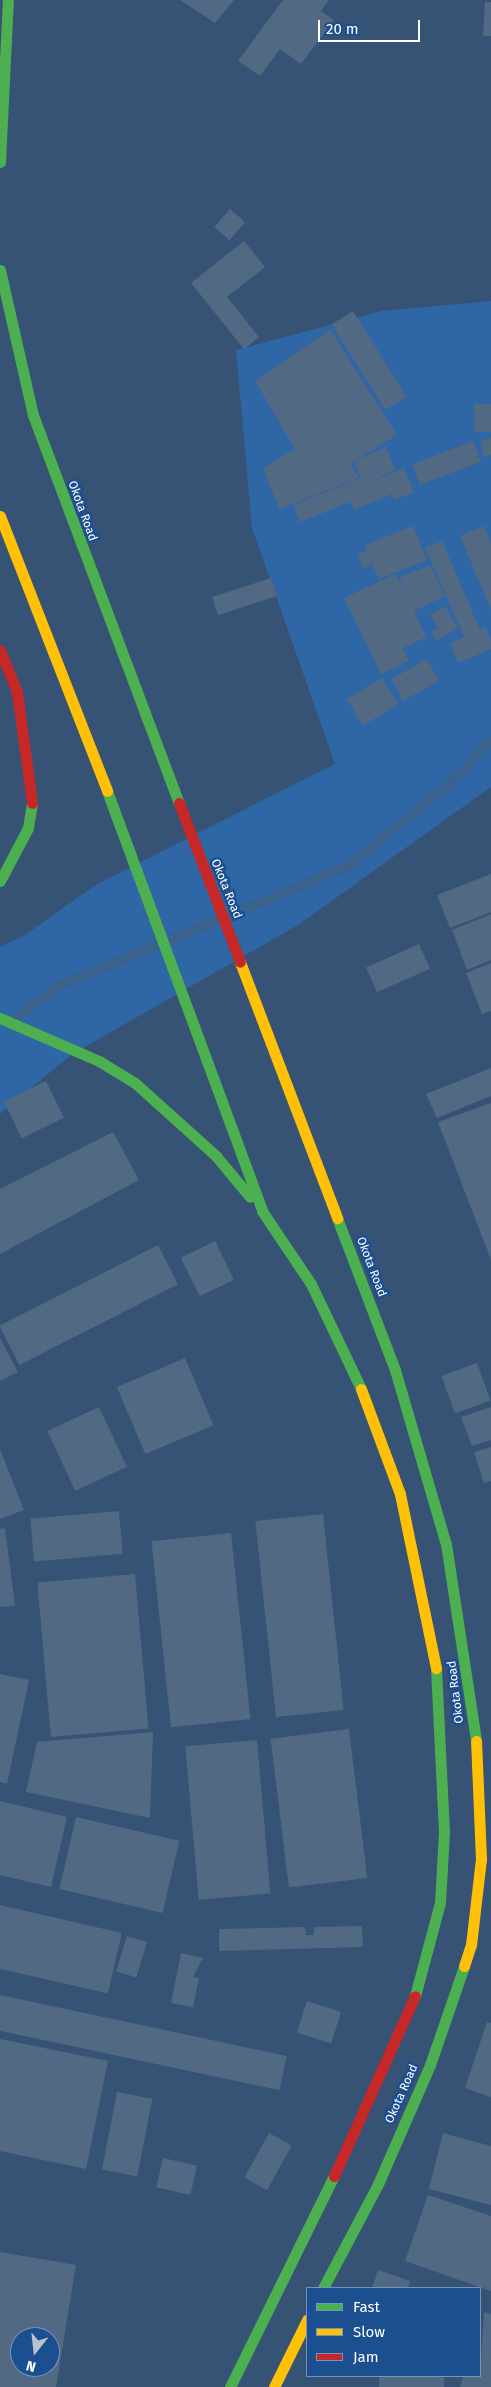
<!DOCTYPE html>
<html>
<head>
<meta charset="utf-8">
<style>
  body { margin:0 }
  #map { position:relative; width:491px; height:2387px; overflow:hidden; background:#365274; font-family:"Fira Sans",sans-serif }
  div>[style] { position:absolute }
  .green>* { inset:0; background:#2f66a5 }
  .stream>* { height:10px; margin:-5px; padding:0 5px; transform-origin:5px; border-radius:5px; background:#3b618d }
  .building>* { inset:0; background:#526984; transform-origin:0 0 }
  .fast>* { height:11px; margin:-5.5px; padding:0 5.5px; transform-origin:5.5px; border-radius:5.5px; background:#4caf50 }
  .slow>* { height:11px; margin:-5.5px; padding:0 5.5px; transform-origin:5.5px; border-radius:5.5px; background:#ffc107 }
  .jam>* { height:11px; margin:-5.5px; padding:0 5.5px; transform-origin:5.5px; border-radius:5.5px; background:#c62828 }
  span { translate:-50% -50%; white-space:nowrap; text-align:center; line-height:1.15; -webkit-text-stroke:5px #1b4f8f; paint-order:stroke }
  .street-label { font-size:12px; color:#fff }
  .legend { position:absolute; left:306px; top:2287px; width:175px; height:90px; box-sizing:border-box; background:#1b4f8f; border:1px solid #7695bc; margin:0; padding:6px 9px; list-style:none; font-size:15px; color:#fff }
  .legend li { display:flex; align-items:center; gap:10px; height:25px }
  .legend b { width:25px; border:1px solid #7695bc }
  .north { position:absolute; left:10px; top:2327px; width:50px; height:50px; box-sizing:border-box; background:#1b4f8f; border:1px solid #7695bc; border-radius:50%; rotate:196deg; font-size:14px; font-weight:700; line-height:20px; text-align:center; color:#fff }
  .north::after { content:''; display:block; margin:auto; width:18px; height:22px; background:#b9c2ce; clip-path:polygon(50% 0,100% 100%,50% 72%,0 100%) }
  .scale { position:absolute; left:318px; top:20px; width:102px; height:22px; box-sizing:border-box; border:2px solid #fff; border-top:0; padding-left:6px; font-size:15px; line-height:18px; white-space:nowrap; color:#fff; -webkit-text-stroke:4px #1b4f8f; paint-order:stroke }
</style>
</head>
<body>
<div id="map">
  <div class="green">
    <div style="clip-path:polygon(491px 301px,491px 787px,298px 925px,71px 1055px,0 1114px,0 947px,25px 935px,97px 884px,335px 764px,252px 528px,236px 350px,381px 311px)"></div>
  </div>
  <div class="stream">
    <div style="left:13px;top:1021px;width:57px;rotate:-37.9deg"></div>
    <div style="left:58px;top:986px;width:315px;rotate:-22.4deg"></div>
    <div style="left:349px;top:866px;width:140px;rotate:-39.5deg"></div>
    <div style="left:457px;top:777px;width:50px;rotate:-47.4deg"></div>
  </div>
  <div class="building">
    <div style="clip-path:polygon(180px 0,234px 0,215px 23px)"></div>
    <div style="clip-path:polygon(283px 0,329px 0,321px 11px,334px 20px,301px 64px,280px 49px,260px 76px,238px 61px)"></div>
    <div style="clip-path:polygon(485px 2px,491px 2px,491px 36px,483px 36px)"></div>
    <div style="left:230px;top:209px;width:20px;height:24px;rotate:41deg"></div>
    <div style="clip-path:polygon(244px 241px,265px 267px,227px 297px,259px 337px,244px 349px,191px 283px)"></div>
    <div style="left:353px;top:311px;width:101px;height:25px;rotate:58deg"></div>
    <div style="clip-path:polygon(330px 330px,397px 435px,354px 461px,386px 447px,395px 470px,363px 485px,404px 468px,414px 492px,395px 500px,392px 494px,354px 510px,350px 502px,300px 522px,293px 505px,361px 478px,354px 461px,350px 463px,359px 478px,279px 509px,263px 468px,295px 449px,255px 381px)"></div>
    <div style="left:491px;top:404px;width:28px;height:17px;rotate:90deg"></div>
    <div style="clip-path:polygon(491px 438px,491px 455px,483px 457px,481px 440px)"></div>
    <div style="left:473px;top:441px;width:22px;height:65px;rotate:69deg"></div>
    <div style="clip-path:polygon(413px 526px,427px 560px,379px 579px,372px 564px,363px 568px,358px 554px,367px 551px,365px 545px)"></div>
    <div style="clip-path:polygon(484px 526px,491px 544px,491px 610px,460px 536px)"></div>
    <div style="clip-path:polygon(442px 541px,480px 630px,485px 627px,491px 641px,491px 649px,458px 663px,450px 643px,464px 637px,425px 548px)"></div>
    <div style="clip-path:polygon(430px 565px,445px 596px,414px 611px,426px 637px,403px 648px,409px 661px,381px 674px,344px 598px,396px 574px,412px 607px,399px 578px)"></div>
    <div style="left:271px;top:578px;width:19px;height:62px;rotate:72deg"></div>
    <div style="clip-path:polygon(445px 606px,458px 628px,437px 641px,431px 631px,438px 628px,430px 615px)"></div>
    <div style="left:427px;top:659px;width:25px;height:41px;rotate:61deg"></div>
    <div style="left:382px;top:678px;width:31px;height:41px;rotate:59deg"></div>
    <div style="clip-path:polygon(491px 874px,491px 912px,450px 928px,437px 895px)"></div>
    <div style="clip-path:polygon(491px 914px,491px 960px,467px 970px,452px 930px)"></div>
    <div style="left:419px;top:944px;width:27px;height:58px;rotate:66deg"></div>
    <div style="clip-path:polygon(491px 963px,491px 1011px,482px 1014px,466px 973px)"></div>
    <div style="clip-path:polygon(491px 1068px,491px 1096px,437px 1118px,426px 1094px)"></div>
    <div style="left:46px;top:1081px;width:41px;height:47px;rotate:64deg"></div>
    <div style="clip-path:polygon(491px 1103px,491px 1260px,438px 1122px)"></div>
    <div style="clip-path:polygon(113px 1132px,139px 1180px,0 1254px,0 1189px)"></div>
    <div style="left:215px;top:1241px;width:43px;height:38px;rotate:64deg"></div>
    <div style="left:158px;top:1245px;width:44px;height:178px;rotate:63deg"></div>
    <div style="clip-path:polygon(0 1338px,18px 1372px,0 1381px)"></div>
    <div style="left:185px;top:1358px;width:73px;height:74px;rotate:67deg"></div>
    <div style="left:477px;top:1363px;width:40px;height:38px;rotate:70deg"></div>
    <div style="left:99px;top:1407px;width:66px;height:57px;rotate:65deg"></div>
    <div style="clip-path:polygon(491px 1407px,491px 1440px,472px 1446px,461px 1417px)"></div>
    <div style="clip-path:polygon(491px 1447px,491px 1481px,484px 1483px,474px 1452px)"></div>
    <div style="clip-path:polygon(0 1449px,24px 1510px,0 1519px)"></div>
    <div style="left:119px;top:1511px;width:43px;height:89px;rotate:85deg"></div>
    <div style="left:323px;top:1514px;width:197px;height:68px;rotate:84deg"></div>
    <div style="clip-path:polygon(5px 1528px,15px 1606px,0 1607px,0 1529px)"></div>
    <div style="left:231px;top:1533px;width:187px;height:80px;rotate:84deg"></div>
    <div style="left:135px;top:1574px;width:155px;height:98px;rotate:85deg"></div>
    <div style="clip-path:polygon(0 1674px,29px 1680px,7px 1784px,0 1782px)"></div>
    <div style="left:349px;top:1729px;width:150px;height:79px;rotate:83deg"></div>
    <div style="clip-path:polygon(153px 1732px,150px 1818px,26px 1792px,37px 1742px)"></div>
    <div style="left:257px;top:1740px;width:154px;height:72px;rotate:85deg"></div>
    <div style="clip-path:polygon(0 1801px,67px 1817px,51px 1887px,0 1875px)"></div>
    <div style="left:76px;top:1817px;width:106px;height:74px;rotate:13deg"></div>
    <div style="left:0;top:1905px;width:125px;height:62px;rotate:13deg"></div>
    <div style="clip-path:polygon(362px 1926px,363px 1947px,219px 1951px,219px 1929px,305px 1927px,306px 1935px,314px 1935px,314px 1927px)"></div>
    <div style="left:127px;top:1936px;width:21px;height:37px;rotate:17deg"></div>
    <div style="clip-path:polygon(181px 1953px,203px 1958px,193px 1977px,199px 1978px,193px 2007px,171px 2003px)"></div>
    <div style="left:0;top:1995px;width:293px;height:35px;rotate:12deg"></div>
    <div style="left:307px;top:2001px;width:36px;height:33px;rotate:18deg"></div>
    <div style="clip-path:polygon(487px 2022px,491px 2023px,491px 2097px,465px 2088px)"></div>
    <div style="clip-path:polygon(0 2039px,108px 2061px,86px 2169px,0 2151px)"></div>
    <div style="left:117px;top:2092px;width:36px;height:79px;rotate:11deg"></div>
    <div style="left:269px;top:2133px;width:26px;height:51px;rotate:29deg"></div>
    <div style="clip-path:polygon(443px 2133px,491px 2146px,491px 2205px,429px 2189px)"></div>
    <div style="left:163px;top:2158px;width:35px;height:30px;rotate:13deg"></div>
    <div style="clip-path:polygon(428px 2195px,491px 2216px,491px 2291px,405px 2261px)"></div>
    <div style="clip-path:polygon(evenodd,0 2252px,76px 2265px,56px 2387px,0 2387px,0 2252px,20px 2337px,50px 2337px,50px 2367px,20px 2367px,20px 2337px)"></div>
    <div style="clip-path:polygon(378px 2270px,410px 2281px,408px 2288px,372px 2288px)"></div>
    <div style="clip-path:polygon(484px 2312px,491px 2314px,491px 2387px,460px 2387px,463px 2376px,480px 2376px)"></div>
    <div style="left:379px;top:2376px;width:65px;height:11px"></div>
  </div>
  <div class="fast">
    <div style="left:0;top:162px;width:162px;rotate:-87.2deg"></div>
    <div style="left:0;top:270px;width:149px;rotate:77.2deg"></div>
    <div style="left:33px;top:415px;width:415px;rotate:69.4deg"></div>
    <div style="left:107px;top:791px;width:448px;rotate:69.7deg"></div>
    <div style="left:262px;top:1211px;width:88px;rotate:56.1deg"></div>
    <div style="left:311px;top:1284px;width:116px;rotate:64.5deg"></div>
    <div style="left:0;top:881px;width:60px;rotate:-62.2deg"></div>
    <div style="left:28px;top:828px;width:25px;rotate:-81deg"></div>
    <div style="left:0;top:1018px;width:108px;rotate:23.5deg"></div>
    <div style="left:99px;top:1061px;width:42px;rotate:31.4deg"></div>
    <div style="left:135px;top:1083px;width:109px;rotate:42deg"></div>
    <div style="left:216px;top:1156px;width:53px;rotate:50.3deg"></div>
    <div style="left:337px;top:1218px;width:163px;rotate:69.1deg"></div>
    <div style="left:395px;top:1370px;width:181px;rotate:73.7deg"></div>
    <div style="left:446px;top:1544px;width:199px;rotate:81.3deg"></div>
    <div style="left:415px;top:1996px;width:96px;rotate:-75deg"></div>
    <div style="left:440px;top:1903px;width:71px;rotate:-86.8deg"></div>
    <div style="left:444px;top:1832px;width:164px;rotate:-92.8deg"></div>
    <div style="left:323px;top:2288px;width:118px;rotate:-62.1deg"></div>
    <div style="left:378px;top:2184px;width:130px;rotate:-66.4deg"></div>
    <div style="left:430px;top:2065px;width:105px;rotate:-71deg"></div>
    <div style="left:230px;top:2387px;width:235px;rotate:-63.8deg"></div>
  </div>
  <div class="slow">
    <div style="left:0;top:516px;width:295px;rotate:68.7deg"></div>
    <div style="left:240px;top:962px;width:274px;rotate:69.2deg"></div>
    <div style="left:361px;top:1389px;width:112px;rotate:69.6deg"></div>
    <div style="left:400px;top:1494px;width:178px;rotate:78.3deg"></div>
    <div style="left:464px;top:1966px;width:22px;rotate:-72deg"></div>
    <div style="left:471px;top:1945px;width:87px;rotate:-83.4deg"></div>
    <div style="left:481px;top:1859px;width:118px;rotate:-92.4deg"></div>
    <div style="left:274px;top:2387px;width:75px;rotate:-63.8deg"></div>
  </div>
  <div class="jam">
    <div style="left:0;top:650px;width:45px;rotate:68deg"></div>
    <div style="left:17px;top:692px;width:112px;rotate:82.3deg"></div>
    <div style="left:179px;top:803px;width:170px;rotate:69deg"></div>
    <div style="left:334px;top:2176px;width:197px;rotate:-65.8deg"></div>
  </div>
  <div class="street-label">
    <span style="left:82px;top:511px;rotate:70deg">Okota Road</span>
    <span style="left:226px;top:889px;rotate:68deg">Okota Road</span>
    <span style="left:371px;top:1267px;rotate:69deg">Okota Road</span>
    <span style="left:456px;top:1692px;rotate:-97deg">Okota Road</span>
    <span style="left:402px;top:2094px;rotate:-66deg">Okota Road</span>
  </div>
  <ul class="legend">
  <li><b style="height:6px;background:#4caf50"></b>Fast</li>
  <li><b style="height:6px;background:#ffc107"></b>Slow</li>
  <li><b style="height:6px;background:#c62828"></b>Jam</li>
  </ul>
  <div class="north">N</div>
  <div class="scale">20 m</div>
</div>
</body>
</html>
